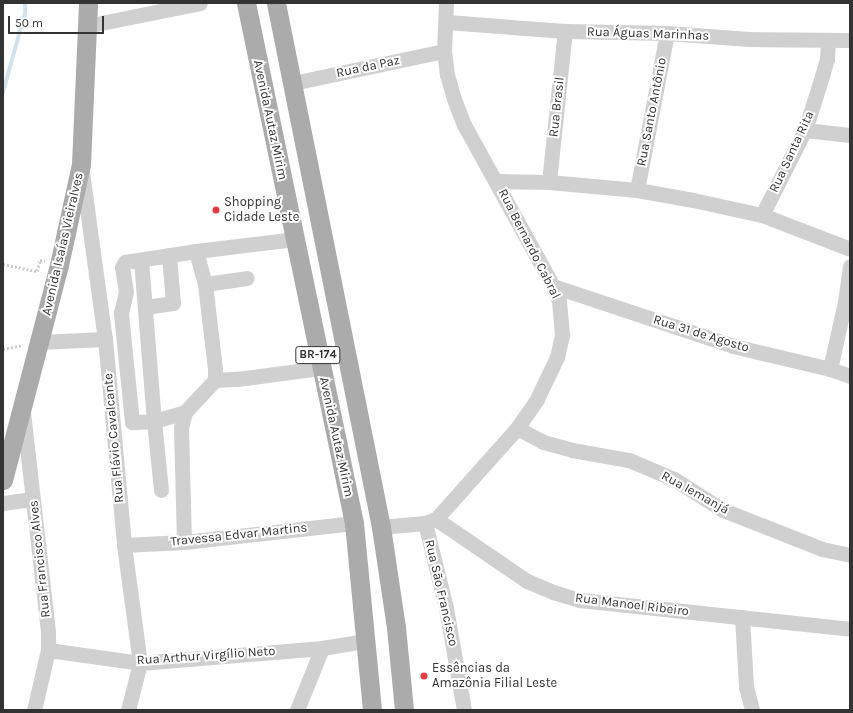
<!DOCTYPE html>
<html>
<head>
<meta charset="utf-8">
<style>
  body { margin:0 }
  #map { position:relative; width:853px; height:713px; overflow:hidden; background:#fff; font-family:Karla,sans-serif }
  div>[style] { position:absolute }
  .stream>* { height:4px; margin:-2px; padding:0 2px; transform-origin:2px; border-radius:2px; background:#cfe2ee }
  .path>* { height:2.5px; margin-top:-1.25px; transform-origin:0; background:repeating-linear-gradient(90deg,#cdcdcd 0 2px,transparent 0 4px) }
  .minor>* { height:15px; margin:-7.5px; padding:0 7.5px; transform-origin:7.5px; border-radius:7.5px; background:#d0d0d0 }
  .major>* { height:19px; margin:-9.5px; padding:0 9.5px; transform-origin:9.5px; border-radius:9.5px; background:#ababab }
  .dots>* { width:11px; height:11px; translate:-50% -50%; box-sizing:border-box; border:2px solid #fff; border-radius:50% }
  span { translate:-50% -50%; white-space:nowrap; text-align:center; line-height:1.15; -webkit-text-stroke:4px #fff; paint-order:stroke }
  .shield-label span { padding:1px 3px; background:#fff; border:1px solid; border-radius:3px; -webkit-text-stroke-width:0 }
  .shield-label { font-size:12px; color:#333; font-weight:700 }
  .street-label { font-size:13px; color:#333 }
  .poi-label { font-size:13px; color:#333 }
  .left { translate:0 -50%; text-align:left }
  .frame { position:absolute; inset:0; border:4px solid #333; pointer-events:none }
  .scale { position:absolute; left:8px; top:16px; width:96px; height:18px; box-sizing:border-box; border:2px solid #333; border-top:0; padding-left:5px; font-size:12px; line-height:14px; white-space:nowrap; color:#333; -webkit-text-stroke:3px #fff; paint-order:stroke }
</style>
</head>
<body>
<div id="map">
  <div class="stream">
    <div style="left:3px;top:92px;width:82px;rotate:-74.4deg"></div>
    <div style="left:25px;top:13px;width:10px;rotate:-90deg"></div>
  </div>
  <div class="path">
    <div style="left:3px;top:264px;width:35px;rotate:12deg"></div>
    <div style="left:37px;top:271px;width:11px;rotate:-75deg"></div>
    <div style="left:40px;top:260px;width:5px;rotate:11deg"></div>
    <div style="left:3px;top:349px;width:20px;rotate:-11deg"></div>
  </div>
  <div class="minor">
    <div style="left:447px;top:22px;width:118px;rotate:4.4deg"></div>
    <div style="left:565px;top:31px;width:102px;rotate:1.1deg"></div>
    <div style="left:667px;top:33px;width:82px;rotate:4.2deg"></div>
    <div style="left:749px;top:39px;width:101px;rotate:0.6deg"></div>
    <div style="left:86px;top:26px;width:116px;rotate:-11.4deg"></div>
    <div style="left:293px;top:83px;width:154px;rotate:-12deg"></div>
    <div style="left:805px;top:130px;width:45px;rotate:6.3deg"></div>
    <div style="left:82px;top:172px;width:169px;rotate:82.2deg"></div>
    <div style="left:105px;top:339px;width:207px;rotate:84.7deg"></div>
    <div style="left:124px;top:545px;width:119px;rotate:82.3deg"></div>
    <div style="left:140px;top:663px;width:49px;rotate:104.3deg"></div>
    <div style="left:496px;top:181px;width:53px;rotate:1.1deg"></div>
    <div style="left:549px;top:182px;width:88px;rotate:5.2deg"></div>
    <div style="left:637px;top:190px;width:57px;rotate:10.1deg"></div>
    <div style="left:693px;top:200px;width:71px;rotate:12.3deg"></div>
    <div style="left:762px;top:215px;width:94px;rotate:21.1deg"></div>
    <div style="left:549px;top:182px;width:152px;rotate:-84deg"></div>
    <div style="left:637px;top:190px;width:160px;rotate:-79.2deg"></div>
    <div style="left:762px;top:215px;width:95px;rotate:-63.2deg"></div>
    <div style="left:805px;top:130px;width:57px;rotate:-72.5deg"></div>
    <div style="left:822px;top:76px;width:18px;rotate:-74deg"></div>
    <div style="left:827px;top:59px;width:18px;rotate:-87deg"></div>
    <div style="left:196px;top:251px;width:34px;rotate:75deg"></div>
    <div style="left:205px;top:284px;width:42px;rotate:-8.1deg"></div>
    <div style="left:141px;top:260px;width:162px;rotate:85.4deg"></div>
    <div style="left:154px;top:421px;width:22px;rotate:177deg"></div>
    <div style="left:132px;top:422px;width:110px;rotate:-95.8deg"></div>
    <div style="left:121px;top:313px;width:22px;rotate:-77deg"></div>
    <div style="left:126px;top:292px;width:25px;rotate:-99deg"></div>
    <div style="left:122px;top:267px;width:6px;rotate:-59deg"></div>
    <div style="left:125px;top:262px;width:72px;rotate:-8.8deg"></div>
    <div style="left:196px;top:251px;width:100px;rotate:-6.9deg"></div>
    <div style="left:205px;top:284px;width:86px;rotate:83.3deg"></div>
    <div style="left:215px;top:369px;width:11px;rotate:90deg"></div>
    <div style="left:215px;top:380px;width:22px;rotate:-3deg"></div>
    <div style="left:237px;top:379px;width:85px;rotate:-7.5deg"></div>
    <div style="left:553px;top:286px;width:190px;rotate:18.4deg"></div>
    <div style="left:733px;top:346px;width:100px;rotate:13.3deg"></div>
    <div style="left:830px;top:369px;width:21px;rotate:19deg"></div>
    <div style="left:145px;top:307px;width:28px;rotate:-8deg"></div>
    <div style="left:173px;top:303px;width:48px;rotate:-94.8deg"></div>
    <div style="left:39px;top:342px;width:66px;rotate:-2.6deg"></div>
    <div style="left:830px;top:369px;width:69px;rotate:-77.4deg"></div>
    <div style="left:845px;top:302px;width:36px;rotate:-82deg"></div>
    <div style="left:23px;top:412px;width:222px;rotate:83.5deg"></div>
    <div style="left:48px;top:633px;width:17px;rotate:90deg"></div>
    <div style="left:48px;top:650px;width:62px;rotate:103.1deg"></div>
    <div style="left:517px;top:428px;width:30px;rotate:28deg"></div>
    <div style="left:543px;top:442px;width:30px;rotate:15deg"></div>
    <div style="left:572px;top:450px;width:58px;rotate:10deg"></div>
    <div style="left:629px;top:460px;width:49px;rotate:22.9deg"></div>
    <div style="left:674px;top:479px;width:58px;rotate:32.3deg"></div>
    <div style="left:723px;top:510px;width:106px;rotate:21.5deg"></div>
    <div style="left:822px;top:549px;width:29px;rotate:12deg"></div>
    <div style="left:161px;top:490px;width:69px;rotate:-95.8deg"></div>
    <div style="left:154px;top:421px;width:32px;rotate:-16deg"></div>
    <div style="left:3px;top:503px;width:30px;rotate:-8deg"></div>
    <div style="left:436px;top:519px;width:110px;rotate:34.3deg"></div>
    <div style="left:527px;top:581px;width:28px;rotate:23deg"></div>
    <div style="left:553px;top:592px;width:28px;rotate:17deg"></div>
    <div style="left:580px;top:600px;width:272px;rotate:6.1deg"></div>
    <div style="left:425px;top:523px;width:88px;rotate:76.1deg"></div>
    <div style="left:446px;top:608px;width:104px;rotate:80deg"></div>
    <div style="left:381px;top:527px;width:44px;rotate:-5.2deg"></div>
    <div style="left:425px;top:523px;width:12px;rotate:-20deg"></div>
    <div style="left:436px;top:519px;width:122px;rotate:-48.3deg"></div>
    <div style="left:517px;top:428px;width:35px;rotate:-55deg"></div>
    <div style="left:537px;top:399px;width:47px;rotate:-64.5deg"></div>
    <div style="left:557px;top:357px;width:23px;rotate:-77deg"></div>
    <div style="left:562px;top:335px;width:34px;rotate:-95deg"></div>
    <div style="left:559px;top:301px;width:16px;rotate:-112deg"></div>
    <div style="left:553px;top:286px;width:184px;rotate:-118.9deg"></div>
    <div style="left:464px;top:125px;width:28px;rotate:-111deg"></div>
    <div style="left:454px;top:99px;width:25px;rotate:-106deg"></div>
    <div style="left:447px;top:75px;width:24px;rotate:-97deg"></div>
    <div style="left:444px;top:51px;width:48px;rotate:-87.6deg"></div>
    <div style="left:184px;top:542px;width:114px;rotate:-91.5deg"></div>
    <div style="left:181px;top:428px;width:16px;rotate:-76deg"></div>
    <div style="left:185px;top:412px;width:44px;rotate:-46.8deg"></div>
    <div style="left:124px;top:545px;width:60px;rotate:-2.9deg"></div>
    <div style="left:184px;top:542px;width:171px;rotate:-6.4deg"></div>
    <div style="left:742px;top:617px;width:70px;rotate:86.7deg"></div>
    <div style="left:746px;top:687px;width:24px;rotate:75deg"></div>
    <div style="left:48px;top:650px;width:93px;rotate:8deg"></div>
    <div style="left:140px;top:663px;width:183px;rotate:-4.7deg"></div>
    <div style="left:322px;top:648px;width:44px;rotate:-9.2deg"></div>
    <div style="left:297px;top:710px;width:67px;rotate:-68deg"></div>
  </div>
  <div class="major">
    <div style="left:246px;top:3px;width:531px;rotate:78.27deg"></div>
    <div style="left:354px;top:523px;width:188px;rotate:84.5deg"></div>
    <div style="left:276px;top:3px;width:534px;rotate:78.67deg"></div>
    <div style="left:381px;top:527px;width:101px;rotate:81.5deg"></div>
    <div style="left:396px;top:627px;width:83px;rotate:84.5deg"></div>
    <div style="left:3px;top:480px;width:222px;rotate:-75.4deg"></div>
    <div style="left:59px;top:265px;width:103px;rotate:-77.7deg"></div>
    <div style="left:81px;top:164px;width:161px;rotate:-87.5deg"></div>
  </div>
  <div class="dots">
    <div style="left:216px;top:210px;background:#e63946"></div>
    <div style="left:424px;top:676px;background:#e63946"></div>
  </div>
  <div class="shield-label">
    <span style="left:318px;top:355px">BR-174</span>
  </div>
  <div class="street-label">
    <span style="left:648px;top:34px;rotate:2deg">Rua Águas Marinhas</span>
    <span style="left:368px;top:67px;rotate:-12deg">Rua da Paz</span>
    <span style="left:557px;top:107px;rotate:-84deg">Rua Brasil</span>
    <span style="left:652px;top:112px;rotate:-79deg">Rua Santo Antônio</span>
    <span style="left:270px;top:120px;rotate:78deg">Avenida Autaz Mirim</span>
    <span style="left:792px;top:152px;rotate:-65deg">Rua Santa Rita</span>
    <span style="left:63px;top:244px;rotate:-77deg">Avenida Isaías Vieiralves</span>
    <span style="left:529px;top:244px;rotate:63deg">Rua Bernardo Cabral</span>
    <span style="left:701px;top:334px;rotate:17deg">Rua 31 de Agosto</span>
    <span style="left:336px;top:437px;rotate:78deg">Avenida Autaz Mirim</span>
    <span style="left:114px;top:438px;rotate:-95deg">Rua Flávio Cavalcante</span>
    <span style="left:695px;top:493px;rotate:29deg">Rua Iemanjá</span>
    <span style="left:239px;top:535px;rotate:-6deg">Travessa Edvar Martins</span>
    <span style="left:40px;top:559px;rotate:-96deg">Rua Francisco Alves</span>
    <span style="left:441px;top:593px;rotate:77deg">Rua São Francisco</span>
    <span style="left:632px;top:605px;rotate:7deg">Rua Manoel Ribeiro</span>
    <span style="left:206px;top:656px;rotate:-4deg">Rua Arthur Virgílio Neto</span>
  </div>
  <div class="poi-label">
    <span class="left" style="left:224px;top:210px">Shopping<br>Cidade Leste</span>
    <span class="left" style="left:432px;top:676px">Essências da<br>Amazônia Filial Leste</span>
  </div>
  <div class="frame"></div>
  <div class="scale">50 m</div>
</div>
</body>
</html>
